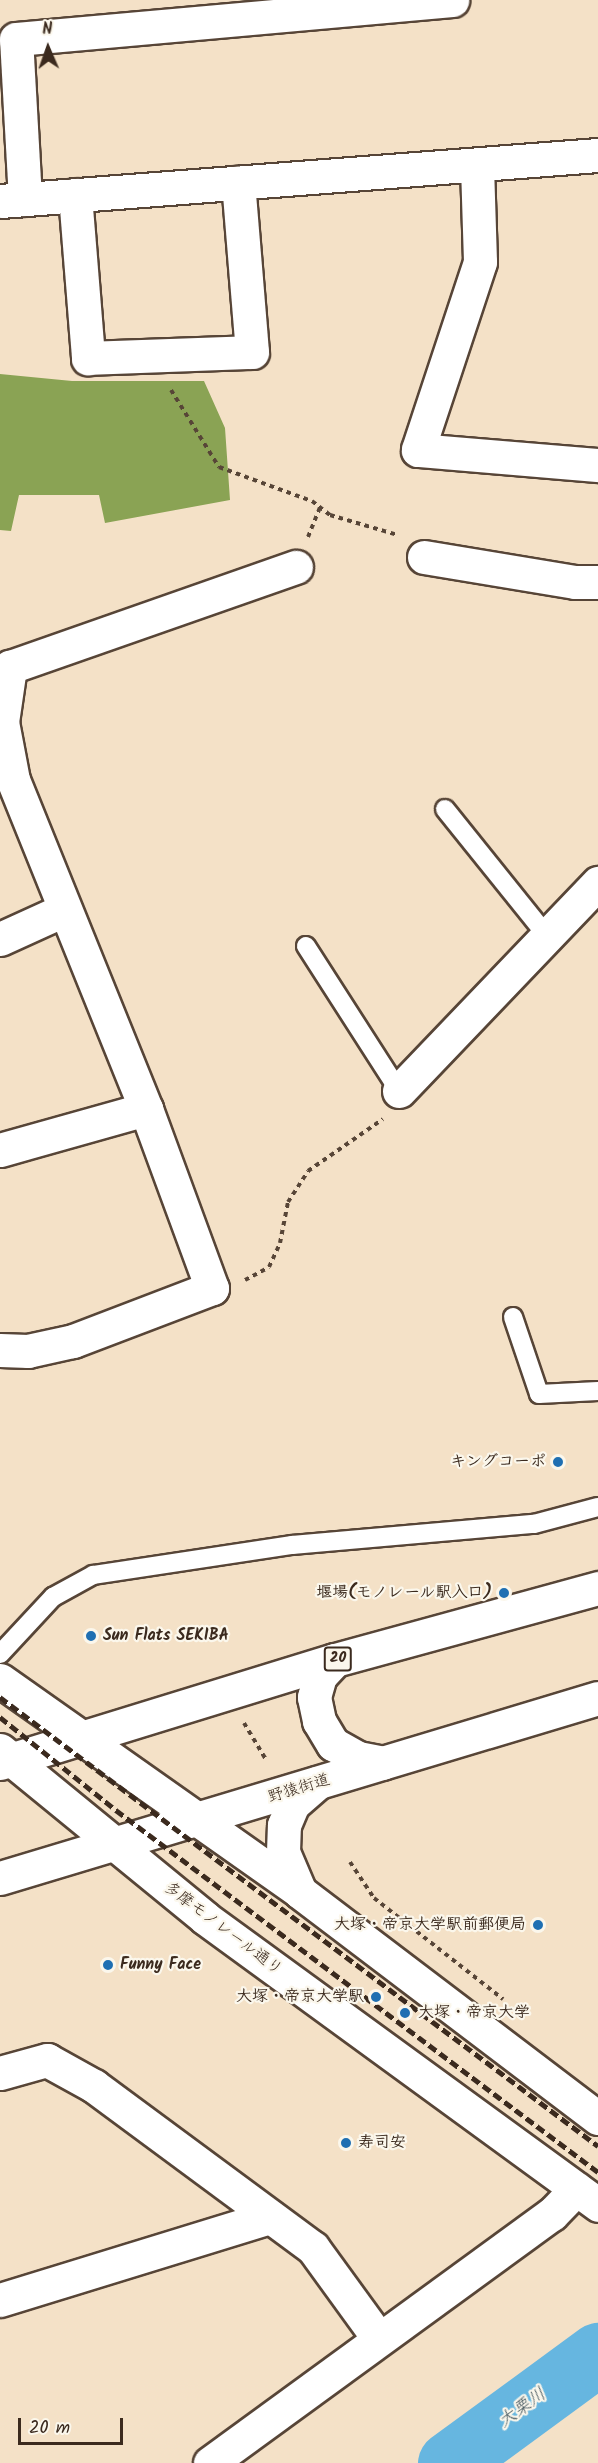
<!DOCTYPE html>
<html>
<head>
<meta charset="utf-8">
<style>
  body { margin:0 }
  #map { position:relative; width:598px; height:2463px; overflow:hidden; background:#f4e1c7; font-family:Kalam,"Klee One",sans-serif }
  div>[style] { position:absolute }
  .forest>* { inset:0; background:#8aa354 }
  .river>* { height:63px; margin:-31.5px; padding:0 31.5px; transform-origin:31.5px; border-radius:31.5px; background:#66b6e0 }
  .path>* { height:4px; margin-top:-2px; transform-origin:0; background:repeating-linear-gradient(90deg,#574537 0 4.5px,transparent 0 9px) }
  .roads { filter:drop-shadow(2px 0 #574537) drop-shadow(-2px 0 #574537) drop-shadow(0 2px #574537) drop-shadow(0 -2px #574537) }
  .service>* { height:18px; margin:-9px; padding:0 9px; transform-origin:9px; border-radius:9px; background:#fff }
  .minor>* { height:33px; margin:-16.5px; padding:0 16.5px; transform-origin:16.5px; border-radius:16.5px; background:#fff }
  .secondary>* { height:33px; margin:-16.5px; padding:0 16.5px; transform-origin:16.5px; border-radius:16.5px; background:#fff }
  .primary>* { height:33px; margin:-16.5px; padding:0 16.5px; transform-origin:16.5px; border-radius:16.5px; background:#fff }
  .rail>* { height:4.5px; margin-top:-2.25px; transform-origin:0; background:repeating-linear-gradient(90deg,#3b2a1e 0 9px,transparent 0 13.5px) }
  .dots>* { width:16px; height:16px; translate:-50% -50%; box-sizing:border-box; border:3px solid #fbf7ec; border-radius:50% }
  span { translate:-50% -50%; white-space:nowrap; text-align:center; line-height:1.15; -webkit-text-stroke:4.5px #fbf7ec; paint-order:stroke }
  .shield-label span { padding:2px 4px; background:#fbf7ec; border:2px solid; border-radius:4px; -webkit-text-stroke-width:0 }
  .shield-label { font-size:15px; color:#3b2a1e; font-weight:700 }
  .poi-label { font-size:16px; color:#3b2a1e; font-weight:700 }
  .right { translate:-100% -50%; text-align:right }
  .left { translate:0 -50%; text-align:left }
  .street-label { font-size:16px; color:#3b2a1e }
  .water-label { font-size:18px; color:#4a5b62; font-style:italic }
  .north { position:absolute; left:18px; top:18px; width:60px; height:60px; -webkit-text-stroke:4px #fbf7ec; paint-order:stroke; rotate:358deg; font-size:16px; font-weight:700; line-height:24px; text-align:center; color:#3b2a1e }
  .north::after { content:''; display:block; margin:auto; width:21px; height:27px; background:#3b2a1e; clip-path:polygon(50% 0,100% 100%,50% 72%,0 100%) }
  .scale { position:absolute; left:18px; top:2418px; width:105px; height:27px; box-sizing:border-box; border:3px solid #3b2a1e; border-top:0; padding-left:8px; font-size:18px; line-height:21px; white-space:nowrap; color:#3b2a1e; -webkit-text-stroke:4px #fbf7ec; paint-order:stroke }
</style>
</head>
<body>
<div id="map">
  <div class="forest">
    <div style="clip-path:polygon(0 374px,72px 381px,204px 381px,225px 428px,230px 500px,105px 523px,99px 495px,19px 495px,11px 531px,0 530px)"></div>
  </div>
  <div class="river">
    <div style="left:449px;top:2463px;width:185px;rotate:-36.2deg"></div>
  </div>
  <div class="path">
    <div style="left:171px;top:390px;width:91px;rotate:58.1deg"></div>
    <div style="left:219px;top:467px;width:99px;rotate:20.1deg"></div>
    <div style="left:312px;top:501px;width:23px;rotate:38deg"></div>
    <div style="left:330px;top:515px;width:71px;rotate:16.4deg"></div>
    <div style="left:308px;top:537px;width:32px;rotate:-68deg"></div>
    <div style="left:245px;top:1280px;width:27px;rotate:-28deg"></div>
    <div style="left:269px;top:1267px;width:26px;rotate:-65deg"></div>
    <div style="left:280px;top:1243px;width:42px;rotate:-79deg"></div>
    <div style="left:288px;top:1202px;width:37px;rotate:-57deg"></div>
    <div style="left:308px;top:1171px;width:91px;rotate:-34.7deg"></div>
    <div style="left:244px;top:1723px;width:41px;rotate:59deg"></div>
    <div style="left:350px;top:1862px;width:43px;rotate:56.3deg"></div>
    <div style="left:374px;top:1898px;width:164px;rotate:38.1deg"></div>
  </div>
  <div class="roads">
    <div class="service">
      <div style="left:445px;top:809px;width:163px;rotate:51.2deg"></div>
      <div style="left:306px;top:946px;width:172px;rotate:57.3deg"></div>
      <div style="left:513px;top:1317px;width:81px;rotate:71.3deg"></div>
      <div style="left:539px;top:1394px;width:59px;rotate:-2.9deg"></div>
      <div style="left:0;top:1654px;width:78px;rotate:-47.1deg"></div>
      <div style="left:53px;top:1597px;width:46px;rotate:-28.8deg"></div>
      <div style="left:93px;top:1575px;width:201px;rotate:-8.6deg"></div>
      <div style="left:292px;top:1545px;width:243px;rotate:-5deg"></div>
      <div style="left:534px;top:1524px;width:66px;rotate:-14.9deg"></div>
    </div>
    <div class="minor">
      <div style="left:477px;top:166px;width:96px;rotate:88.2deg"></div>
      <div style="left:480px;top:262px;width:198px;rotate:108.3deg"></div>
      <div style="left:418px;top:450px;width:181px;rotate:4.8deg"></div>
      <div style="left:75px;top:195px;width:164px;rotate:85.4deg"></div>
      <div style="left:88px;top:358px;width:164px;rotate:-2.1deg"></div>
      <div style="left:252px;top:352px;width:170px;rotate:-94.7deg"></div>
      <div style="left:25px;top:199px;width:160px;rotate:-93.2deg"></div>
      <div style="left:16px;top:39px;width:438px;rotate:-5.1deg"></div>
      <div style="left:0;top:201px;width:600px;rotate:-4.4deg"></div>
      <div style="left:424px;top:557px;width:153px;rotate:9.4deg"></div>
      <div style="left:575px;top:582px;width:23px"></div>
      <div style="left:0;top:939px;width:70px;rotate:-24.4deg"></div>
      <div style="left:399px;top:1091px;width:288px;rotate:-46.3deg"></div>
      <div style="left:146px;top:1109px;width:355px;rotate:-112deg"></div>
      <div style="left:13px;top:780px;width:59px;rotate:-100.7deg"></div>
      <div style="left:2px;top:722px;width:56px;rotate:-81.7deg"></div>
      <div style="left:10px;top:667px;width:303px;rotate:-19.3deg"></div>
      <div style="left:0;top:1150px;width:152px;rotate:-15.7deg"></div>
      <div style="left:146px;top:1109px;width:191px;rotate:69.8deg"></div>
      <div style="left:212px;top:1288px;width:149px;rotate:159.1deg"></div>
      <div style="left:73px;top:1341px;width:46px;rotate:167.5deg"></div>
      <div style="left:28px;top:1351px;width:28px;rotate:-178deg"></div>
      <div style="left:0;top:2073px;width:49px;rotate:-15.5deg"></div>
      <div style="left:47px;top:2060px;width:54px;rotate:29deg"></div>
      <div style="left:94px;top:2086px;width:272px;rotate:36.5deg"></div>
      <div style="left:313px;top:2248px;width:112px;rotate:54deg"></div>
      <div style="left:0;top:2300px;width:282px;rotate:-17.1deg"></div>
      <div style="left:210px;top:2463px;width:423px;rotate:-36.1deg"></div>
      <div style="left:552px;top:2214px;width:35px;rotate:-46deg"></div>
    </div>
    <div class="secondary">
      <div style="left:0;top:1680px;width:367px;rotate:35.2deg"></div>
      <div style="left:300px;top:1892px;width:374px;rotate:37.2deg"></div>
      <div style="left:0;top:1750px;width:265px;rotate:39.3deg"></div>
      <div style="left:205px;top:1918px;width:487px;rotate:36.1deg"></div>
    </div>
    <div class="primary">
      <div style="left:335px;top:1660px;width:22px;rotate:133deg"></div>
      <div style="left:320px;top:1676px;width:22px;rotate:106deg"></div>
      <div style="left:314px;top:1697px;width:25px;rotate:78deg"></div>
      <div style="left:319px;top:1721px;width:27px;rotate:59deg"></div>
      <div style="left:333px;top:1744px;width:29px;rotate:29deg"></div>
      <div style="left:358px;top:1758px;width:25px;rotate:11deg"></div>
      <div style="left:0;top:1763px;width:350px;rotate:-17.1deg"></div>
      <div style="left:335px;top:1660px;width:273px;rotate:-15.3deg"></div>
      <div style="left:0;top:1878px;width:625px;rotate:-16.75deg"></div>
      <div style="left:300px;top:1892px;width:43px;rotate:-113deg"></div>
      <div style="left:283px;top:1852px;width:27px;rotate:-88deg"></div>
      <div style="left:284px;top:1825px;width:23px;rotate:-67deg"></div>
      <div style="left:293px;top:1804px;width:32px;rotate:-41deg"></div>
    </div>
  </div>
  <div class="rail">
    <div style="left:0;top:1697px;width:748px;rotate:36.9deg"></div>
    <div style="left:0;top:1717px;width:149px;rotate:38.7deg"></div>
    <div style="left:116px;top:1810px;width:603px;rotate:36.91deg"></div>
  </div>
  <div class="dots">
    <div style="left:558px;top:1462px;background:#1f6fb2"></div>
    <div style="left:504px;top:1593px;background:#1f6fb2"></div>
    <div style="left:91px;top:1636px;background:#1f6fb2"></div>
    <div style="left:538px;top:1925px;background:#1f6fb2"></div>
    <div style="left:108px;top:1965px;background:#1f6fb2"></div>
    <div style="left:376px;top:1997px;background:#1f6fb2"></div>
    <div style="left:405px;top:2013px;background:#1f6fb2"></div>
    <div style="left:346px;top:2143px;background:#1f6fb2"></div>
  </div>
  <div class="shield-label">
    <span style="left:338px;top:1659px">20</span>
  </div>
  <div class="poi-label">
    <span class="right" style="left:546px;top:1462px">キングコーポ</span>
    <span class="right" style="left:492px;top:1593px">堰場(モノレール駅入口)</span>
    <span class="left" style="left:103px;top:1636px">Sun Flats SEKIBA</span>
    <span class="right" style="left:526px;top:1925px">大塚・帝京大学駅前郵便局</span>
    <span class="left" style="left:120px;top:1965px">Funny Face</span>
    <span class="right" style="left:364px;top:1997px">大塚・帝京大学駅</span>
    <span class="left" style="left:418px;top:2013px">大塚・帝京大学</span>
    <span class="left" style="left:358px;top:2143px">寿司安</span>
  </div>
  <div class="street-label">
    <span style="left:299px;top:1789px;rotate:-17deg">野猿街道</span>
    <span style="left:223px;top:1929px;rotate:37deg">多摩モノレール通り</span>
  </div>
  <div class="water-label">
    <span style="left:523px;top:2409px;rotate:-36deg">大栗川</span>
  </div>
  <div class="north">N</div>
  <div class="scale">20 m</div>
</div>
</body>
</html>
